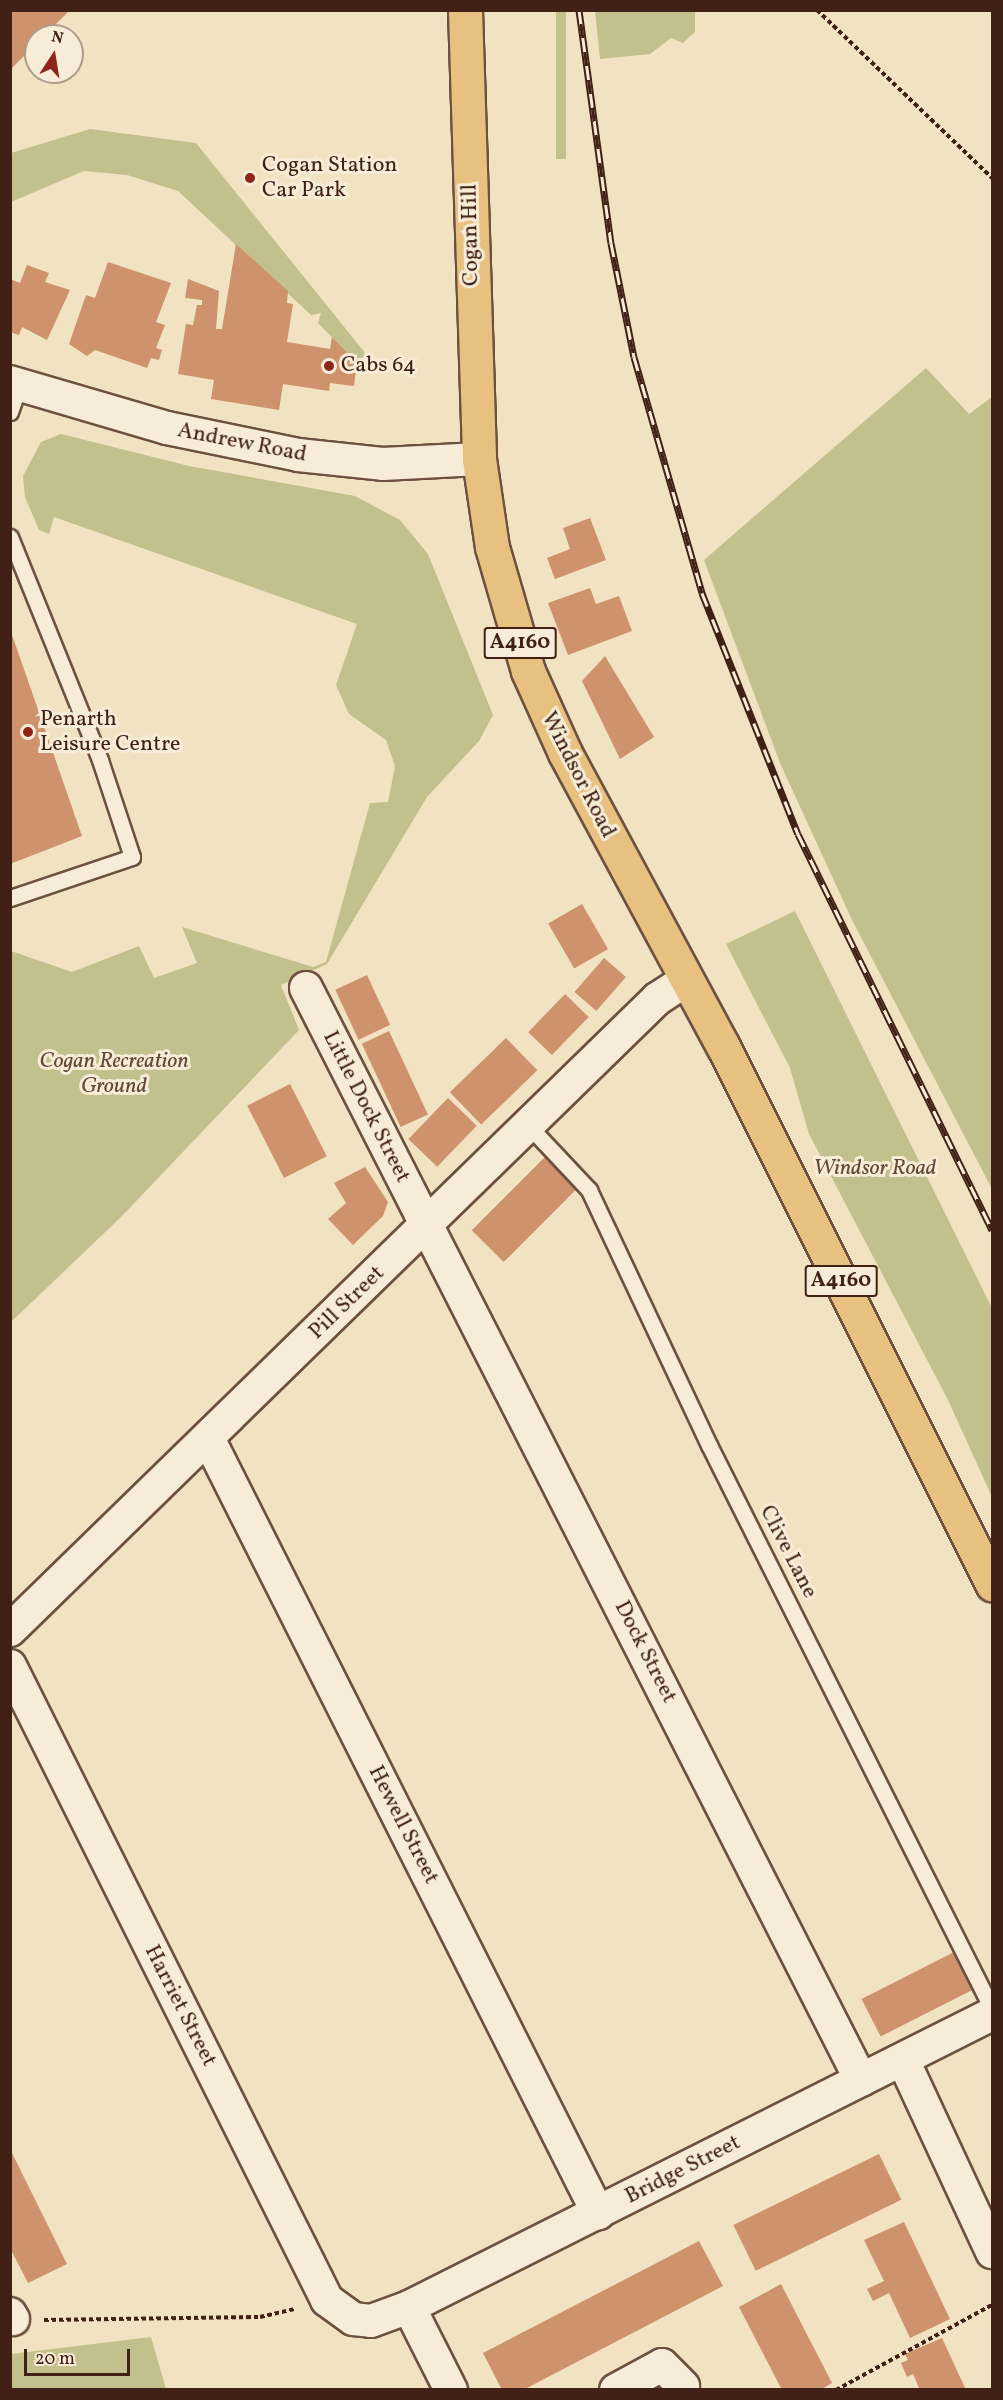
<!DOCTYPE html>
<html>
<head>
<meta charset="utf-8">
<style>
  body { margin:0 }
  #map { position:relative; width:1003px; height:2400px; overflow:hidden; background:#f1e2c1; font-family:Vollkorn,serif }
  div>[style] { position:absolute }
  .green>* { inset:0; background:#c2c18d; transform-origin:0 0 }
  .building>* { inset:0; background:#ce936c; transform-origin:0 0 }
  .path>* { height:4px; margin-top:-2px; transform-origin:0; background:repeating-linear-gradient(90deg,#412115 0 4.5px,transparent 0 7.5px) }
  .roads { filter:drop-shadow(2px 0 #6d5140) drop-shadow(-2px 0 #6d5140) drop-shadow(0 2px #6d5140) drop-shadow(0 -2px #6d5140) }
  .service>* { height:15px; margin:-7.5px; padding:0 7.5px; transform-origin:7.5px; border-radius:7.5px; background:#f6ecd7 }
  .minor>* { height:32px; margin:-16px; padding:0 16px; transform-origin:16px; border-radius:16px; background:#f6ecd7 }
  .primary>* { height:33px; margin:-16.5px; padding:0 16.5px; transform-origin:16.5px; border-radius:16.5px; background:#e8c180 }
  .rail>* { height:7px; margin-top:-3.5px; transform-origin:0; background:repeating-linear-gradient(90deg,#f6ecd7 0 14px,#412115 0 28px); box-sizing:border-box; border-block:2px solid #412115 }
  .dots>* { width:16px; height:16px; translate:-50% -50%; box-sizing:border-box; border:3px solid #f6ecd7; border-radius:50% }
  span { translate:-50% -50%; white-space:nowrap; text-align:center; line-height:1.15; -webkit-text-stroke:6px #f6ecd7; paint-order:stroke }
  .shield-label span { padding:2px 4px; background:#f6ecd7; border:2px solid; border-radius:4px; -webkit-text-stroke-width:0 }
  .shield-label { font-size:21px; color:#412115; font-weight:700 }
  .poi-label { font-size:22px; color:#412115 }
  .left { translate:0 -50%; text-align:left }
  .street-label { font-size:22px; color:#412115 }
  .park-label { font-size:22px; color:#614933; font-style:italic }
  .frame { position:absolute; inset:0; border:12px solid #412115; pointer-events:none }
  .north { position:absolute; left:24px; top:24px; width:60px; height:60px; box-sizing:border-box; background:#f6ecd7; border:2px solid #ae9b89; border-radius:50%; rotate:12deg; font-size:16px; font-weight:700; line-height:24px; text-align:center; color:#412115 }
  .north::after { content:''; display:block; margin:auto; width:21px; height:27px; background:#8f2418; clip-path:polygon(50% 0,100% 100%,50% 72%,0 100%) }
  .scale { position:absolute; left:24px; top:2349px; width:106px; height:27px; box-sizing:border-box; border:3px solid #412115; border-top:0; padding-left:8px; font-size:18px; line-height:21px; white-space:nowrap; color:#412115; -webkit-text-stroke:4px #f6ecd7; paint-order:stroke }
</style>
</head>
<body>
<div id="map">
  <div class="green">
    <div style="left:556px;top:11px;width:10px;height:148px"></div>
    <div style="clip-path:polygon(595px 11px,695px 11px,695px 32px,683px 43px,671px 38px,650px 54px,600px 59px)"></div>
    <div style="clip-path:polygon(90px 129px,196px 143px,366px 354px,357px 363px,318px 323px,321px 313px,311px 315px,178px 191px,127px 175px,84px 171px,11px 202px,11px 153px)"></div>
    <div style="clip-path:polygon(926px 368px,969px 414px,992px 397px,992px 1189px,852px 920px,780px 763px,704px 560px)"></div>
    <div style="clip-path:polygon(61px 434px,189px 466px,355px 496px,400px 520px,428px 554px,493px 715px,479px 741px,427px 797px,327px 964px,281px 985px,299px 1030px,121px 1217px,11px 1322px,11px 951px,72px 972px,139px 946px,154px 978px,197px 963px,182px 927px,313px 967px,326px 962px,370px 803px,388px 802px,395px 766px,386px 740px,349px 714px,336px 685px,357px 624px,54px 517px,49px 534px,39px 530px,25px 497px,23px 476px,41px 442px)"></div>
    <div style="clip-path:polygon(795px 911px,992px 1308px,992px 1497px,948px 1400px,809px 1134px,790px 1068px,726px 944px)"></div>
    <div style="clip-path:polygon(151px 2337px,166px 2389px,11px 2389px,11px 2354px)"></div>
  </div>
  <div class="building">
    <div style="clip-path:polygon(10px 10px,70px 10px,44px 36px,36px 36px,36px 44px,10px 70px)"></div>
    <div style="clip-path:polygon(236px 244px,288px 291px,287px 303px,293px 304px,287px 342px,330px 349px,332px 337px,357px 363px,354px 386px,330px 383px,329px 391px,283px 384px,279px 410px,211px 399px,214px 380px,178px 374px,186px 324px,193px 325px,197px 305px,202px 305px,202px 300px,185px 298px,188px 279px,219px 291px,216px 329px,222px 329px)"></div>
    <div style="clip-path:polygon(108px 262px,171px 283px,156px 322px,165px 325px,156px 348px,162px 350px,159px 360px,151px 358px,147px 368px,95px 350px,87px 356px,69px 344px,86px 295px,95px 298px)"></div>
    <div style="clip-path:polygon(27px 265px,49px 273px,45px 282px,70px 290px,47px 340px,22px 327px,19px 335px,10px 332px,10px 279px,20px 283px)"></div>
    <div style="clip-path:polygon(590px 518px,606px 560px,555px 579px,547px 558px,570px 549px,563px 528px)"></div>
    <div style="clip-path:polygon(590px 588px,596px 604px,619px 596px,632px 631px,568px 655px,548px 603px)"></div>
    <div style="clip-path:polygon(10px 629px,82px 836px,10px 864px)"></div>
    <div style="clip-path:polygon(605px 656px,654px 737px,620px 759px,582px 681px)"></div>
    <div style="left:582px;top:904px;width:52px;height:39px;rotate:60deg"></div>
    <div style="left:604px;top:958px;width:29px;height:45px;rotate:41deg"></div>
    <div style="left:367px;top:975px;width:55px;height:35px;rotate:65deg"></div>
    <div style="left:565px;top:994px;width:33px;height:53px;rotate:44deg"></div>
    <div style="left:389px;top:1031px;width:92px;height:30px;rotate:65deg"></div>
    <div style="left:506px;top:1038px;width:45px;height:78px;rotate:46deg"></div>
    <div style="left:290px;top:1084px;width:81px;height:48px;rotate:63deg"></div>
    <div style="left:448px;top:1098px;width:40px;height:57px;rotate:44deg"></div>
    <div style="left:546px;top:1156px;width:45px;height:105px;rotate:45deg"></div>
    <div style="clip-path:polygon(365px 1167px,388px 1202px,383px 1216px,353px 1245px,328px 1219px,346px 1203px,334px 1183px)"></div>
    <div style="left:956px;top:1951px;width:42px;height:106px;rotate:63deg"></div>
    <div style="clip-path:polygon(10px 2149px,67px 2264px,28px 2283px,10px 2248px)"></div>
    <div style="left:879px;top:2154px;width:51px;height:162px;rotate:64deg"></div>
    <div style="clip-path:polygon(904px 2222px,950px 2319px,910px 2338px,889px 2293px,873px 2301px,867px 2289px,884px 2281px,864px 2240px)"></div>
    <div style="clip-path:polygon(699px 2241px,723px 2286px,523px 2390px,502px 2390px,483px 2353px)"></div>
    <div style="clip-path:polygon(781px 2284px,832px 2383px,820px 2390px,782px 2390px,739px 2307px)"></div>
    <div style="clip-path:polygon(942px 2338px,966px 2390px,920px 2390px,913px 2374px,907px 2377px,901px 2363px,908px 2360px,905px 2354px)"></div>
  </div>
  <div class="path">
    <div style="left:817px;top:10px;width:243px;rotate:43.8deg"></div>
    <div style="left:44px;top:2320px;width:216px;rotate:-0.8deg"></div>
    <div style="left:260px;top:2317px;width:35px;rotate:-13deg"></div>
    <div style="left:836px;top:2390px;width:178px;rotate:-28.6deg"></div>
  </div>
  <div class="roads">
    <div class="service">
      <div style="left:10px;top:412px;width:28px;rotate:-71deg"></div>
      <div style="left:10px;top:537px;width:240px;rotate:68deg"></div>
      <div style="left:100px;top:760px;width:102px;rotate:71.7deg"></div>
      <div style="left:132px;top:857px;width:129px;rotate:161.4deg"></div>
      <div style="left:529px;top:1126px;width:88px;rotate:46.8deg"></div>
      <div style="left:589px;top:1190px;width:282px;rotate:64.8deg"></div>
      <div style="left:709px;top:1445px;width:631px;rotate:63.35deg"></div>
    </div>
    <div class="minor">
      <div style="left:10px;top:382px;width:164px;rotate:16.3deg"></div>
      <div style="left:167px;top:428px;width:134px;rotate:11.6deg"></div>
      <div style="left:298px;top:455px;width:85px;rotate:6deg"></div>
      <div style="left:383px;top:464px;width:96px;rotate:-3deg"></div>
      <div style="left:306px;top:988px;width:1225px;rotate:63.06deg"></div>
      <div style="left:208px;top:1438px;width:868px;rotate:63.29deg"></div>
      <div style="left:10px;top:1630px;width:904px;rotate:-44.28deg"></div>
      <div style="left:657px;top:999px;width:35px;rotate:-33deg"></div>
      <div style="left:10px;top:1666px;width:709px;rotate:63.43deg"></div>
      <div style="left:327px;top:2300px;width:32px;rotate:36deg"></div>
      <div style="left:353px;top:2319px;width:18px;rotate:6deg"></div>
      <div style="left:371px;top:2321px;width:40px;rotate:-20.2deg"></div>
      <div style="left:409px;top:2307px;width:652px;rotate:-26.68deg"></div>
      <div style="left:903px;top:2060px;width:212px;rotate:65.1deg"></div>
      <div style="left:409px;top:2307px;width:93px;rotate:63.2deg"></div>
      <div style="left:10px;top:2314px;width:6px;rotate:59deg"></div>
      <div style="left:616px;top:2390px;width:52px;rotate:-28.5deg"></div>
      <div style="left:662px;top:2365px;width:30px;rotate:45deg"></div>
    </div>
    <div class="primary">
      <div style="left:465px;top:10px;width:449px;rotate:88.2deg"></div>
      <div style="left:479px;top:459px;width:89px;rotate:81.6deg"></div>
      <div style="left:492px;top:547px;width:129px;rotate:73.8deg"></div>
      <div style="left:528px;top:671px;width:90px;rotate:65.7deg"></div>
      <div style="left:565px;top:753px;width:333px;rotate:61.7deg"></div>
      <div style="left:723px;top:1046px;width:602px;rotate:63.43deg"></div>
    </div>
  </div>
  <div class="rail">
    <div style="left:579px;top:10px;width:235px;rotate:82.2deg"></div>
    <div style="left:611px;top:243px;width:116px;rotate:78.6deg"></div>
    <div style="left:634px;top:357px;width:246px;rotate:73.9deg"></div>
    <div style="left:702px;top:593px;width:259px;rotate:68.3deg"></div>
    <div style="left:798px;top:834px;width:441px;rotate:63.9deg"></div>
  </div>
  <div class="dots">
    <div style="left:250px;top:178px;background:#8f2418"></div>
    <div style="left:329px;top:366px;background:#8f2418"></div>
    <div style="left:28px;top:732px;background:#8f2418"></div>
  </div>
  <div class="shield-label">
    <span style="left:520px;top:643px">A4160</span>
    <span style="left:841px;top:1281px">A4160</span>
  </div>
  <div class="poi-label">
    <span class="left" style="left:262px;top:178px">Cogan Station<br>Car Park</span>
    <span class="left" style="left:341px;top:366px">Cabs 64</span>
    <span class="left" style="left:40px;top:732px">Penarth<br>Leisure Centre</span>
  </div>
  <div class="street-label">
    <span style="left:471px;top:235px;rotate:-91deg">Cogan Hill</span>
    <span style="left:242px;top:443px;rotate:11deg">Andrew Road</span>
    <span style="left:578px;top:775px;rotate:63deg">Windsor Road</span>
    <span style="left:366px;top:1107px;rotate:63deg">Little Dock Street</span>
    <span style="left:347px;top:1303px;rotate:-44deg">Pill Street</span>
    <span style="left:788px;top:1552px;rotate:63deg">Clive Lane</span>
    <span style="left:645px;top:1652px;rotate:63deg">Dock Street</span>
    <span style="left:403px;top:1825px;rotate:63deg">Hewell Street</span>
    <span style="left:180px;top:2006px;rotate:63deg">Harriet Street</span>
    <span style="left:683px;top:2170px;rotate:-27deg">Bridge Street</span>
  </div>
  <div class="park-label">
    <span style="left:114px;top:1074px">Cogan Recreation<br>Ground</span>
    <span style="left:875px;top:1169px">Windsor Road</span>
  </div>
  <div class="frame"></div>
  <div class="north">N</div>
  <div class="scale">20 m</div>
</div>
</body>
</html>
